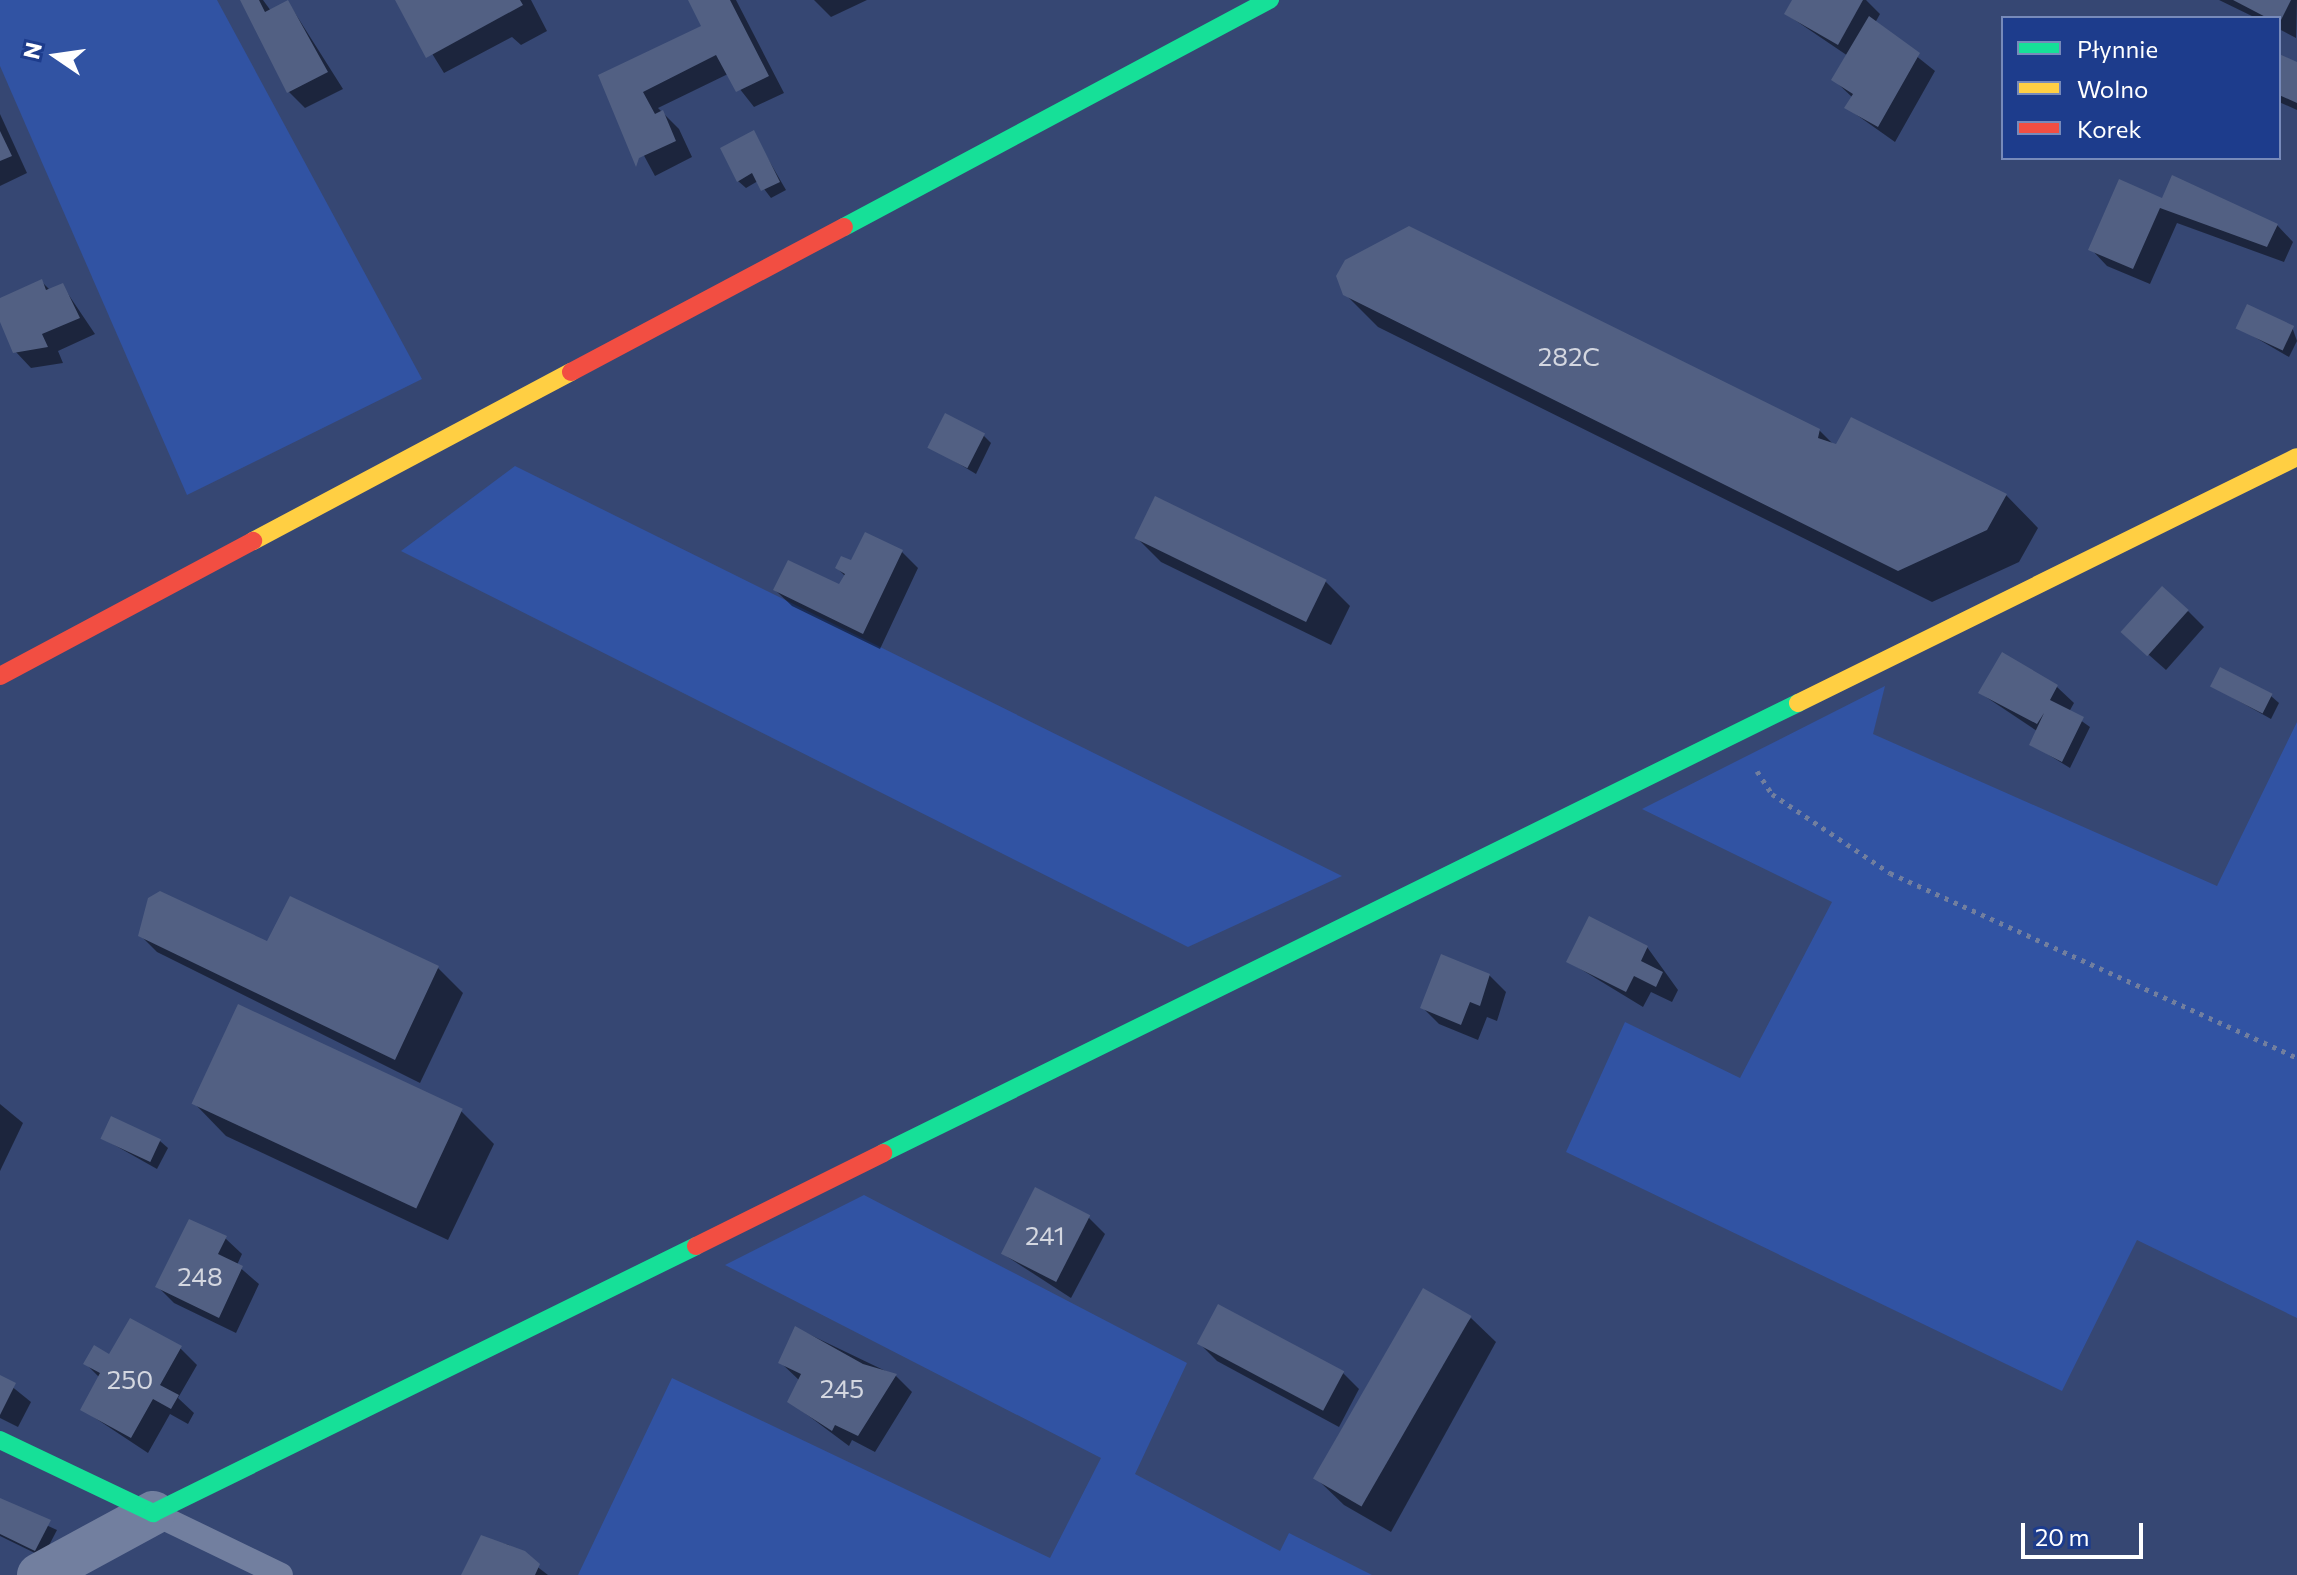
<!DOCTYPE html>
<html>
<head>
<meta charset="utf-8">
<style>
  body { margin:0 }
  #map { position:relative; width:2297px; height:1575px; overflow:hidden; background:#364773; font-family:Commissioner,sans-serif }
  div>[style] { position:absolute }
  .green>* { inset:0; background:#3153a3 }
  .shadow>* { inset:0; background:#0007 }
  .building>* { inset:0; background:#526083; transform-origin:0 0 }
  .path>* { height:5px; margin-top:-2.5px; transform-origin:0; background:repeating-linear-gradient(90deg,#727f9f 0 4px,transparent 0 10px) }
  .lane>* { height:24px; margin:-12px; padding:0 12px; transform-origin:12px; border-radius:12px; background:#727f9f }
  .street>* { height:44px; margin:-22px; padding:0 22px; transform-origin:22px; border-radius:22px; background:#727f9f }
  .fast>* { height:18px; margin:-9px; padding:0 9px; transform-origin:9px; border-radius:9px; background:#16e098 }
  .slow>* { height:18px; margin:-9px; padding:0 9px; transform-origin:9px; border-radius:9px; background:#ffcf43 }
  .jam>* { height:18px; margin:-9px; padding:0 9px; transform-origin:9px; border-radius:9px; background:#f24e42 }
  span { translate:-50% -50%; white-space:nowrap; text-align:center; line-height:1.15; -webkit-text-stroke:6px #1d3c8c; paint-order:stroke }
  .number-label { font-size:26px; color:#d4d7e0 }
  .number-label span { -webkit-text-stroke-width:0 }
  .legend { position:absolute; left:2001px; top:16px; width:280px; height:144px; box-sizing:border-box; background:#1d3c8c; border:2px solid #778aba; margin:0; padding:10px 14px; list-style:none; font-size:24px; color:#fff }
  .legend li { display:flex; align-items:center; gap:16px; height:40px }
  .legend b { width:40px; border:2px solid #778aba }
  .north { position:absolute; left:16px; top:16px; width:80px; height:80px; -webkit-text-stroke:6px #1d3c8c; paint-order:stroke; rotate:283deg; font-size:22px; font-weight:700; line-height:32px; text-align:center; color:#fff }
  .north::after { content:''; display:block; margin:auto; width:28px; height:36px; background:#fff; clip-path:polygon(50% 0,100% 100%,50% 72%,0 100%) }
  .scale { position:absolute; left:2021px; top:1523px; width:122px; height:36px; box-sizing:border-box; border:4px solid #fff; border-top:0; padding-left:10px; font-size:24px; line-height:28px; white-space:nowrap; color:#fff; -webkit-text-stroke:6px #1d3c8c; paint-order:stroke }
</style>
</head>
<body>
<div id="map">
  <div class="green">
    <div style="clip-path:polygon(0 0,217px 0,422px 379px,187px 495px,0 66px)"></div>
    <div style="clip-path:polygon(515px 466px,1342px 876px,1188px 947px,401px 551px)"></div>
    <div style="clip-path:polygon(1885px 686px,1873px 734px,2217px 886px,2297px 722px,2297px 1318px,2137px 1240px,2062px 1391px,1566px 1152px,1625px 1022px,1740px 1078px,1832px 902px,1642px 809px)"></div>
    <div style="clip-path:polygon(864px 1195px,1187px 1363px,1135px 1474px,1280px 1551px,1289px 1533px,1372px 1575px,578px 1575px,672px 1378px,1050px 1558px,1101px 1458px,725px 1265px)"></div>
  </div>
  <div class="shadow">
    <div style="clip-path:polygon(242px 0,263px 0,271px 11px,288px 2px,343px 89px,305px 108px,289px 92px)"></div>
    <div style="clip-path:polygon(399px 0,531px 0,547px 31px,521px 45px,512px 37px,444px 73px)"></div>
    <div style="clip-path:polygon(690px 0,736px 0,784px 93px,754px 107px,728px 74px,658px 108px,679px 129px,692px 157px,655px 176px,601px 76px,704px 27px)"></div>
    <div style="clip-path:polygon(814px 0,867px 0,831px 17px)"></div>
    <div style="clip-path:polygon(1794px 0,1866px 0,1880px 14px,1875px 23px,1935px 71px,1895px 142px,1847px 108px,1853px 98px,1834px 80px,1848px 56px,1786px 14px)"></div>
    <div style="clip-path:polygon(2219px 0,2297px 0,2296px 38px,2279px 29px,2279px 18px,2256px 18px)"></div>
    <div style="clip-path:polygon(2279px 57px,2297px 65px,2297px 110px,2279px 102px)"></div>
    <div style="clip-path:polygon(0 114px,27px 173px,0 186px)"></div>
    <div style="clip-path:polygon(753px 133px,786px 190px,771px 198px,758px 181px,746px 188px,738px 181px)"></div>
    <div style="clip-path:polygon(2163px 200px,2277px 225px,2293px 242px,2284px 262px,2177px 223px,2150px 284px,2107px 266px,2091px 249px)"></div>
    <div style="clip-path:polygon(41px 281px,50px 290px,62px 285px,95px 334px,58px 351px,63px 363px,31px 368px,15px 351px,0 300px)"></div>
    <div style="clip-path:polygon(1345px 294px,1819px 430px,1835px 446px,2006px 495px,2038px 528px,2019px 562px,1932px 602px,1378px 327px)"></div>
    <div style="clip-path:polygon(2292px 327px,2297px 341px,2289px 357px,2239px 328px)"></div>
    <div style="clip-path:polygon(983px 435px,991px 443px,976px 474px,931px 447px)"></div>
    <div style="clip-path:polygon(1137px 538px,1325px 581px,1350px 606px,1331px 645px,1161px 562px)"></div>
    <div style="clip-path:polygon(902px 552px,918px 568px,880px 649px,792px 606px,775px 590px,840px 586px,845px 576px,837px 568px)"></div>
    <div style="clip-path:polygon(2188px 611px,2204px 627px,2166px 670px,2123px 632px)"></div>
    <div style="clip-path:polygon(2003px 655px,2057px 687px,2074px 703px,2069px 712px,2090px 727px,2070px 768px,2031px 744px,2037px 731px,1980px 693px)"></div>
    <div style="clip-path:polygon(2212px 686px,2271px 696px,2279px 703px,2271px 719px)"></div>
    <div style="clip-path:polygon(140px 935px,268px 943px,438px 968px,463px 993px,420px 1083px,157px 952px)"></div>
    <div style="clip-path:polygon(1647px 947px,1678px 990px,1672px 1002px,1651px 992px,1643px 1007px,1569px 962px)"></div>
    <div style="clip-path:polygon(1489px 975px,1506px 992px,1497px 1021px,1487px 1017px,1478px 1040px,1439px 1024px,1423px 1008px)"></div>
    <div style="clip-path:polygon(194px 1103px,461px 1111px,494px 1144px,448px 1240px,226px 1136px)"></div>
    <div style="clip-path:polygon(0 1104px,23px 1123px,0 1171px)"></div>
    <div style="clip-path:polygon(102px 1138px,160px 1141px,168px 1148px,157px 1169px)"></div>
    <div style="clip-path:polygon(1088px 1217px,1105px 1234px,1071px 1298px,1003px 1254px)"></div>
    <div style="clip-path:polygon(225px 1238px,242px 1254px,237px 1265px,259px 1284px,236px 1333px,174px 1303px,158px 1287px)"></div>
    <div style="clip-path:polygon(1471px 1318px,1496px 1342px,1391px 1532px,1344px 1505px,1319px 1481px)"></div>
    <div style="clip-path:polygon(796px 1328px,896px 1376px,912px 1392px,875px 1452px,852px 1440px,849px 1446px,790px 1402px,800px 1381px,780px 1362px)"></div>
    <div style="clip-path:polygon(1200px 1344px,1342px 1372px,1359px 1389px,1339px 1427px,1217px 1361px)"></div>
    <div style="clip-path:polygon(180px 1348px,197px 1365px,178px 1398px,194px 1413px,188px 1424px,170px 1414px,148px 1453px,83px 1410px,100px 1378px,86px 1364px)"></div>
    <div style="clip-path:polygon(0 1377px,31px 1402px,18px 1427px,0 1418px)"></div>
    <div style="clip-path:polygon(0 1504px,57px 1530px,43px 1557px,0 1536px)"></div>
    <div style="clip-path:polygon(482px 1538px,509px 1545px,548px 1575px,463px 1575px)"></div>
  </div>
  <div class="building">
    <div style="clip-path:polygon(240px 0,259px 0,265px 12px,288px 0,328px 72px,287px 93px)"></div>
    <div style="clip-path:polygon(395px 0,520px 0,523px 5px,426px 58px)"></div>
    <div style="clip-path:polygon(688px 0,730px 0,769px 76px,736px 92px,716px 55px,643px 92px,655px 114px,663px 110px,676px 141px,639px 158px,636px 167px,598px 75px,701px 26px)"></div>
    <div style="clip-path:polygon(1792px 0,1863px 0,1838px 45px,1784px 14px)"></div>
    <div style="clip-path:polygon(2233px 0,2291px 0,2279px 24px)"></div>
    <div style="clip-path:polygon(1869px 16px,1920px 53px,1878px 127px,1844px 108px,1853px 94px,1831px 80px)"></div>
    <div style="clip-path:polygon(2279px 54px,2297px 62px,2297px 103px,2279px 95px)"></div>
    <div style="clip-path:polygon(754px 130px,780px 182px,761px 191px,752px 173px,737px 182px,720px 148px)"></div>
    <div style="clip-path:polygon(0 131px,12px 156px,0 161px)"></div>
    <div style="clip-path:polygon(2172px 175px,2278px 224px,2267px 247px,2160px 208px,2133px 269px,2088px 250px,2119px 179px,2162px 198px)"></div>
    <div style="clip-path:polygon(1409px 226px,1820px 429px,1818px 438px,1836px 444px,1851px 417px,2007px 494px,1987px 530px,1898px 571px,1343px 295px,1336px 276px,1345px 260px)"></div>
    <div style="clip-path:polygon(42px 279px,46px 290px,63px 283px,80px 318px,42px 334px,48px 347px,13px 353px,0 322px,0 298px)"></div>
    <div style="left:2247px;top:304px;width:52px;height:27px;rotate:25deg"></div>
    <div style="left:945px;top:413px;width:45px;height:39px;rotate:27deg"></div>
    <div style="left:1155px;top:496px;width:191px;height:47px;rotate:26deg"></div>
    <div style="clip-path:polygon(865px 532px,903px 550px,863px 634px,773px 590px,788px 560px,839px 584px,845px 574px,835px 568px,841px 556px,851px 560px)"></div>
    <div style="left:2162px;top:586px;width:36px;height:62px;rotate:42deg"></div>
    <div style="clip-path:polygon(2002px 652px,2058px 685px,2050px 700px,2084px 717px,2062px 762px,2029px 745px,2044px 713px,2037px 724px,1978px 693px)"></div>
    <div style="left:2220px;top:667px;width:59px;height:22px;rotate:27deg"></div>
    <div style="clip-path:polygon(160px 891px,267px 941px,290px 896px,439px 966px,395px 1060px,138px 936px,148px 898px)"></div>
    <div style="clip-path:polygon(1589px 916px,1648px 946px,1641px 961px,1663px 972px,1656px 987px,1634px 976px,1626px 992px,1566px 962px)"></div>
    <div style="clip-path:polygon(1441px 954px,1490px 974px,1480px 1006px,1470px 1002px,1461px 1025px,1420px 1008px)"></div>
    <div style="left:238px;top:1004px;width:248px;height:110px;rotate:25deg"></div>
    <div style="left:111px;top:1116px;width:55px;height:25px;rotate:25deg"></div>
    <div style="left:1035px;top:1187px;width:62px;height:75px;rotate:27deg"></div>
    <div style="clip-path:polygon(189px 1219px,227px 1236px,218px 1254px,243px 1266px,219px 1318px,155px 1287px)"></div>
    <div style="left:1423px;top:1288px;width:56px;height:220px;rotate:30deg"></div>
    <div style="left:1218px;top:1304px;width:143px;height:45px;rotate:28deg"></div>
    <div style="clip-path:polygon(130px 1318px,182px 1346px,160px 1385px,179px 1395px,171px 1409px,153px 1399px,131px 1438px,80px 1410px,100px 1373px,83px 1364px,94px 1345px,109px 1354px)"></div>
    <div style="clip-path:polygon(795px 1326px,863px 1364px,897px 1374px,858px 1436px,835px 1425px,832px 1431px,787px 1402px,801px 1374px,778px 1363px)"></div>
    <div style="clip-path:polygon(0 1375px,16px 1383px,0 1415px)"></div>
    <div style="clip-path:polygon(0 1498px,51px 1520px,35px 1551px,0 1534px)"></div>
    <div style="clip-path:polygon(481px 1535px,525px 1551px,540px 1564px,535px 1575px,461px 1575px)"></div>
  </div>
  <div class="path">
    <div style="left:1757px;top:771px;width:27px;rotate:57deg"></div>
    <div style="left:1772px;top:794px;width:142px;rotate:33.8deg"></div>
    <div style="left:1890px;top:873px;width:447px;rotate:24.4deg"></div>
  </div>
  <div class="lane">
    <div style="left:153px;top:1513px;width:142px;rotate:25.8deg"></div>
  </div>
  <div class="street">
    <div style="left:39px;top:1575px;width:130px;rotate:-28.5deg"></div>
  </div>
  <div class="fast">
    <div style="left:844px;top:227px;width:483px;rotate:-28.1deg"></div>
    <div style="left:883px;top:1153px;width:1020px;rotate:-26.19deg"></div>
    <div style="left:0;top:1440px;width:170px;rotate:25.5deg"></div>
    <div style="left:153px;top:1513px;width:605px;rotate:-26.18deg"></div>
  </div>
  <div class="slow">
    <div style="left:253px;top:541px;width:360px;rotate:-28deg"></div>
    <div style="left:1798px;top:703px;width:556px;rotate:-26.24deg"></div>
  </div>
  <div class="jam">
    <div style="left:571px;top:372px;width:309px;rotate:-28deg"></div>
    <div style="left:0;top:676px;width:287px;rotate:-28.1deg"></div>
    <div style="left:696px;top:1246px;width:209px;rotate:-26.4deg"></div>
  </div>
  <div class="number-label">
    <span style="left:1569px;top:356px">282C</span>
    <span style="left:1045px;top:1235px">241</span>
    <span style="left:200px;top:1276px">248</span>
    <span style="left:130px;top:1379px">250</span>
    <span style="left:842px;top:1388px">245</span>
  </div>
  <ul class="legend">
  <li><b style="height:10px;background:#16e098"></b>Płynnie</li>
  <li><b style="height:10px;background:#ffcf43"></b>Wolno</li>
  <li><b style="height:10px;background:#f24e42"></b>Korek</li>
  </ul>
  <div class="north">N</div>
  <div class="scale">20 m</div>
</div>
</body>
</html>
